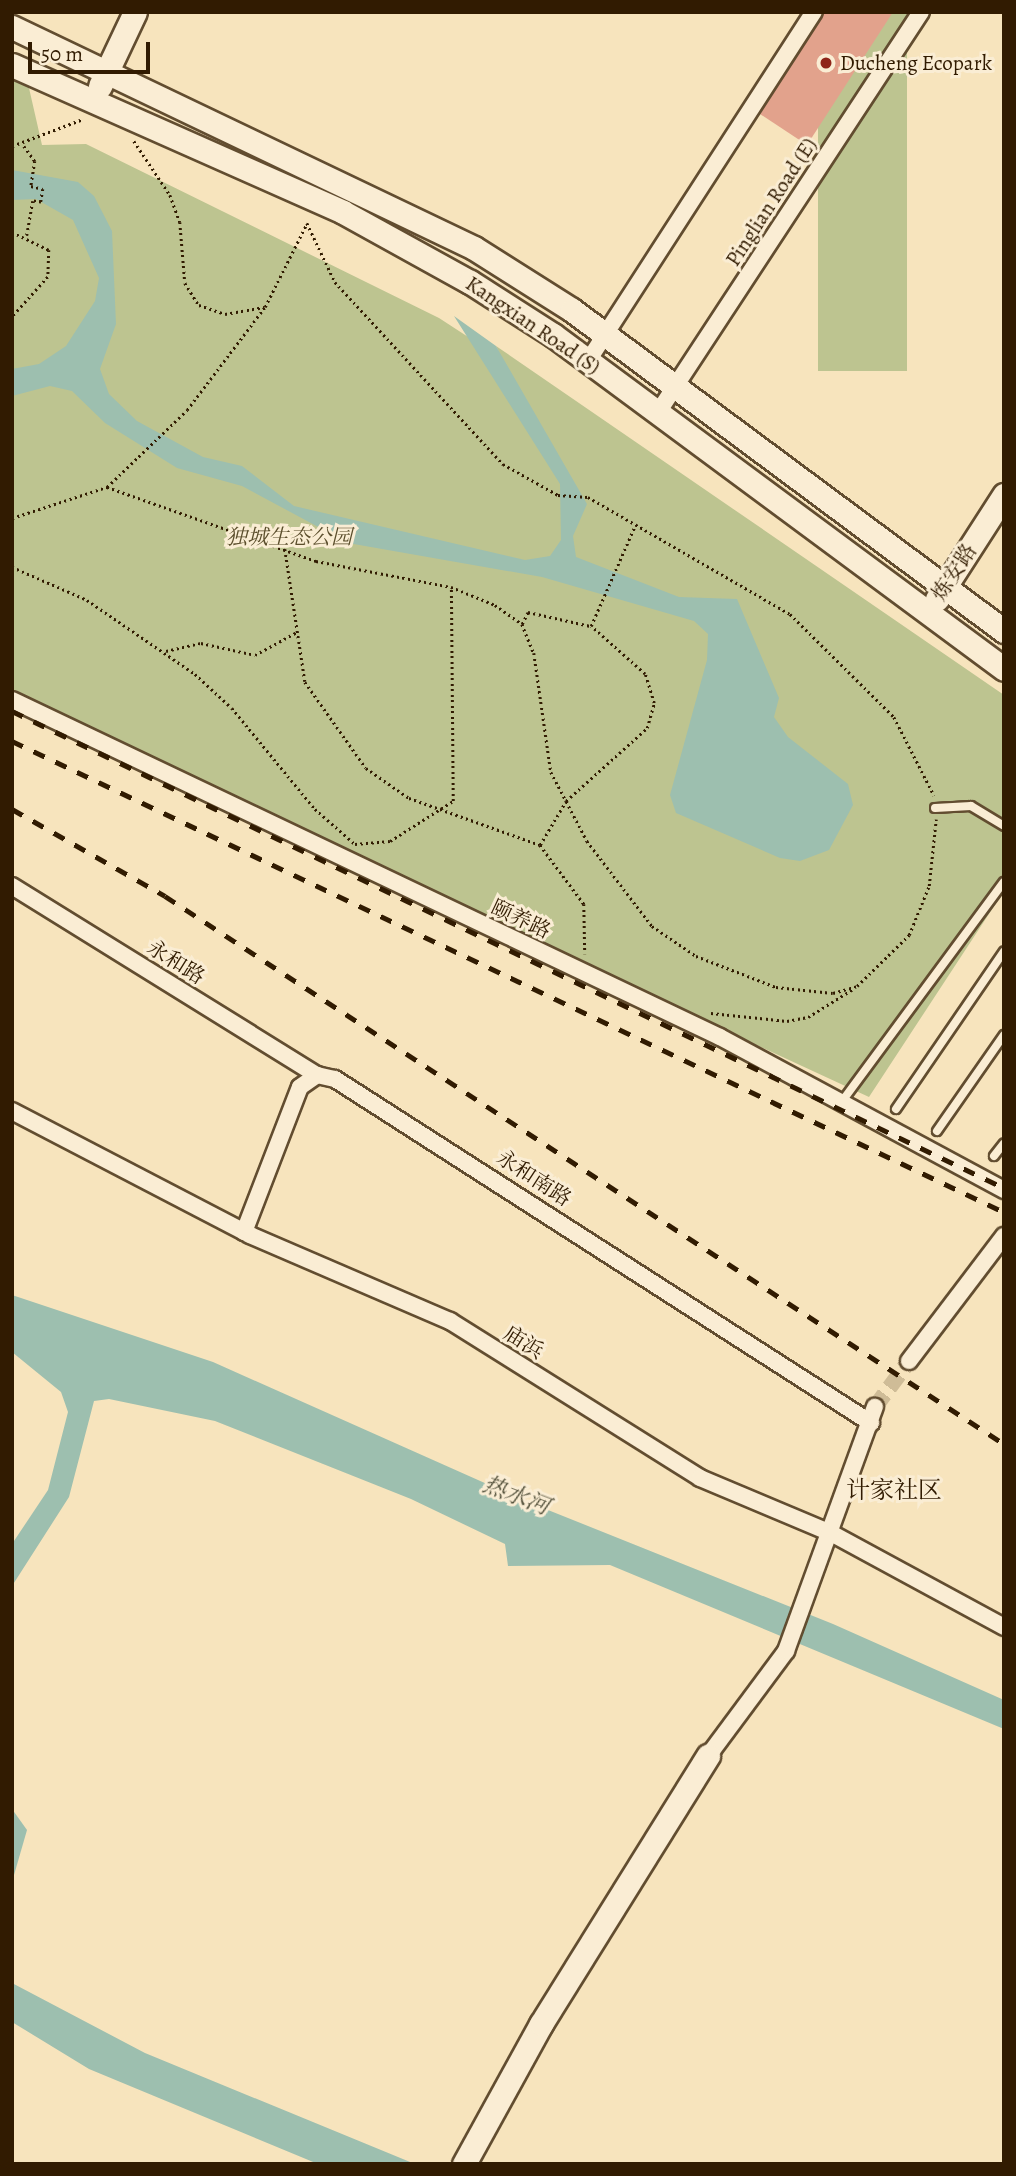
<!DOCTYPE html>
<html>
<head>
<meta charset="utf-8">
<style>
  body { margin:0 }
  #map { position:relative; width:1016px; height:2176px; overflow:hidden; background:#f7e4bd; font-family:Alegreya,"Noto Serif SC",serif }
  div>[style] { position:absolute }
  .green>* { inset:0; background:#bdc490; transform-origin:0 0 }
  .water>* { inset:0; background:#9dbfaf }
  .building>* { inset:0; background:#e2a28c }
  .street-tunnel>* { height:16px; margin-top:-8px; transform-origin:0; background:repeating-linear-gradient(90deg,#cfbc97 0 16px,transparent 0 24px) }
  .path>* { height:2.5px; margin-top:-1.25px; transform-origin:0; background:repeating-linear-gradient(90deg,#311b01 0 2px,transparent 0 5.5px) }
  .roads { filter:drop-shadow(2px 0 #624d30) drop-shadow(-2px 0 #624d30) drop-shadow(0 2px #624d30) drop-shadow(0 -2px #624d30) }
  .lane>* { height:8px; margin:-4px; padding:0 4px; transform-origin:4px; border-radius:4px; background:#faedd4 }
  .street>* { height:16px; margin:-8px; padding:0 8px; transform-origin:8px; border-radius:8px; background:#faedd4 }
  .secondary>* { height:23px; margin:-11.5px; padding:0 11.5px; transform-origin:11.5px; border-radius:11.5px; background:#faedd4 }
  .rail>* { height:5px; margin-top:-2.5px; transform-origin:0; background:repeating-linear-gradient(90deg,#311b01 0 12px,transparent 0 24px) }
  .dots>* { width:19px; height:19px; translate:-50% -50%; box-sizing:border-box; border:4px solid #faedd4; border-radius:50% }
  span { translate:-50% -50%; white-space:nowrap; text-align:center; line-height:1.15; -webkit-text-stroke:6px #faedd4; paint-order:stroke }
  .poi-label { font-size:21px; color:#311b01 }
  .left { translate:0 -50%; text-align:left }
  .street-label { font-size:21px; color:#311b01 }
  .park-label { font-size:21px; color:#5b4e2c; font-style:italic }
  .water-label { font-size:23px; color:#57543e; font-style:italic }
  .quarter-label { font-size:24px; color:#311b01 }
  .frame { position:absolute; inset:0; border:14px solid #311b01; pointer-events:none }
  .scale { position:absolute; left:28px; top:42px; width:122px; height:32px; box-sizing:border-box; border:4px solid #311b01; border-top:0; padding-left:9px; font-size:21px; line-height:24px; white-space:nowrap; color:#311b01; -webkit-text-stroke:5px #faedd4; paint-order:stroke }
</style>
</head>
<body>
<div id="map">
  <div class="green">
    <div style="left:818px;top:12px;width:89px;height:359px"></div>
    <div style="clip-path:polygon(12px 64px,29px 88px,42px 145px,86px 144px,439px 318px,502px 359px,496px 346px,1004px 695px,1004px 891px,869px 1097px,12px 701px)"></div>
  </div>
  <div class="water">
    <div style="clip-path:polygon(12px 170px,78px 182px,94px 196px,112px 231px,116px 324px,100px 369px,109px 394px,137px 421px,203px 457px,242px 466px,294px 506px,525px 560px,550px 556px,561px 540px,560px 484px,454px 316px,496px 346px,587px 504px,573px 536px,576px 557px,679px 597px,737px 599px,779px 698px,774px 717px,788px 737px,848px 784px,853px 805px,829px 850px,800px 861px,780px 858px,676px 813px,670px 795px,707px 660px,708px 634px,694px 621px,542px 577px,348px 543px,242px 486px,177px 468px,105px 423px,72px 391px,50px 386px,12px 396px,12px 369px,39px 364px,66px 346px,95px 301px,99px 278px,73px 220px,36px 199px,12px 200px)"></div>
    <div style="clip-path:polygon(12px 1295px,213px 1362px,523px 1500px,833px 1624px,1004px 1700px,1004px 1729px,610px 1565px,508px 1566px,505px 1544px,411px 1499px,215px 1421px,109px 1399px,94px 1401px,69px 1497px,12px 1586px,12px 1544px,48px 1490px,68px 1412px,61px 1392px,12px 1352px)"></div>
    <div style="clip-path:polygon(12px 1809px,27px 1830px,12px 1882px)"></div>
    <div style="clip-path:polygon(12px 1983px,145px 2053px,415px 2164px,318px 2164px,89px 2069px,12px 2022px)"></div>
  </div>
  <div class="building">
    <div style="clip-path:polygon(824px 12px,893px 12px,807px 145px,760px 114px)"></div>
  </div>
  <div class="street-tunnel">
    <div style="left:875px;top:1407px;width:57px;rotate:-53.5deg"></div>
  </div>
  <div class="path">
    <div style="left:134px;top:141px;width:65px;rotate:56.3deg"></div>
    <div style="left:170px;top:195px;width:29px;rotate:70deg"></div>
    <div style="left:180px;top:222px;width:61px;rotate:85.3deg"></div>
    <div style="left:185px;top:283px;width:26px;rotate:58deg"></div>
    <div style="left:199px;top:305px;width:28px;rotate:19deg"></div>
    <div style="left:225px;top:314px;width:40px;rotate:-10deg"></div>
    <div style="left:12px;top:146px;width:76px;rotate:-20.8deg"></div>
    <div style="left:24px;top:146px;width:19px;rotate:54deg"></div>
    <div style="left:35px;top:161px;width:25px;rotate:99deg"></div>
    <div style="left:31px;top:186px;width:12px;rotate:14deg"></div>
    <div style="left:43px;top:189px;width:13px;rotate:99deg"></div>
    <div style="left:41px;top:202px;width:8px;rotate:-173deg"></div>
    <div style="left:33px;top:201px;width:35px;rotate:100deg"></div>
    <div style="left:307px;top:223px;width:65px;rotate:64.6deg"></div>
    <div style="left:335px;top:282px;width:248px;rotate:47.3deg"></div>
    <div style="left:503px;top:464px;width:63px;rotate:29.4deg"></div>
    <div style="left:558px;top:495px;width:30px;rotate:4deg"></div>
    <div style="left:588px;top:497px;width:233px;rotate:30.1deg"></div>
    <div style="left:790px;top:614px;width:146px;rotate:44.7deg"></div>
    <div style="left:894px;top:717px;width:88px;rotate:62.9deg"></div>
    <div style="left:12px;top:232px;width:41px;rotate:25.9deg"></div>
    <div style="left:49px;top:250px;width:27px;rotate:92deg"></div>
    <div style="left:48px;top:277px;width:54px;rotate:132deg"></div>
    <div style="left:107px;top:487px;width:222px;rotate:19.5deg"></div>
    <div style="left:316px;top:561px;width:137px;rotate:10.9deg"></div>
    <div style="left:451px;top:587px;width:48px;rotate:22.2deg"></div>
    <div style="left:495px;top:605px;width:33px;rotate:35deg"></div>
    <div style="left:522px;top:624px;width:31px;rotate:68deg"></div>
    <div style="left:534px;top:653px;width:120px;rotate:81.9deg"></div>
    <div style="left:551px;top:772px;width:78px;rotate:62.4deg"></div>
    <div style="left:587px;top:841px;width:107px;rotate:52.6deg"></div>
    <div style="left:652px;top:926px;width:53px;rotate:34.3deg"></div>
    <div style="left:696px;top:956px;width:86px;rotate:21.2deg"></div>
    <div style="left:776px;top:987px;width:57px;rotate:6deg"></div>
    <div style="left:833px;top:993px;width:25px;rotate:-16deg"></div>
    <div style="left:857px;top:986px;width:73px;rotate:-44.4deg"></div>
    <div style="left:909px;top:935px;width:53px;rotate:-67.8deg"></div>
    <div style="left:929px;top:886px;width:67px;rotate:-84deg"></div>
    <div style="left:12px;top:518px;width:100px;rotate:-18.1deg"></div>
    <div style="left:107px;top:487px;width:111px;rotate:-43.9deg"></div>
    <div style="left:187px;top:410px;width:129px;rotate:-52.9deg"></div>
    <div style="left:265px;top:307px;width:94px;rotate:-63.4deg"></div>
    <div style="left:285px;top:549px;width:134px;rotate:81.4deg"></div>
    <div style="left:305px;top:682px;width:105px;rotate:54.7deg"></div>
    <div style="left:366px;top:768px;width:52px;rotate:34.9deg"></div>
    <div style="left:409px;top:798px;width:139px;rotate:19.7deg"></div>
    <div style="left:540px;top:845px;width:74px;rotate:53.3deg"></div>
    <div style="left:584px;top:904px;width:50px;rotate:88.9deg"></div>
    <div style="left:12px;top:567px;width:82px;rotate:23.7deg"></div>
    <div style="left:87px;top:600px;width:131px;rotate:34.4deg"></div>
    <div style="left:195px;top:674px;width:50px;rotate:42.6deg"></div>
    <div style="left:232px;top:708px;width:131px;rotate:50.6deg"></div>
    <div style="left:315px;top:809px;width:53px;rotate:41.2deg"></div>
    <div style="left:355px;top:844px;width:35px;rotate:-5deg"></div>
    <div style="left:390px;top:841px;width:75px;rotate:-32.4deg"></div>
    <div style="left:453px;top:801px;width:213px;rotate:-90.5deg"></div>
    <div style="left:522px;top:624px;width:13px;rotate:-63deg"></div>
    <div style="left:528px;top:612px;width:64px;rotate:12.7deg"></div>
    <div style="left:166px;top:651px;width:36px;rotate:-13deg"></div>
    <div style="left:201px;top:643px;width:55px;rotate:12.5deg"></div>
    <div style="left:255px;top:655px;width:48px;rotate:-28.7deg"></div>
    <div style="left:540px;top:845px;width:51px;rotate:-59.4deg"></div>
    <div style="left:566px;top:801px;width:109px;rotate:-42deg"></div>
    <div style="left:647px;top:728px;width:26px;rotate:-74deg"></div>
    <div style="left:654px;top:703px;width:30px;rotate:-107deg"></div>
    <div style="left:645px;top:674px;width:72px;rotate:-138.4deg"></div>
    <div style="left:591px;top:626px;width:109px;rotate:-66.3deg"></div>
    <div style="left:711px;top:1013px;width:76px;rotate:6deg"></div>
    <div style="left:787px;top:1021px;width:21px;rotate:-11deg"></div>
    <div style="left:808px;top:1017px;width:53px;rotate:-31.9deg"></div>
  </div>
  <div class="roads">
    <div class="lane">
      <div style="left:935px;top:808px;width:36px;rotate:-3deg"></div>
      <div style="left:971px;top:806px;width:39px;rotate:31deg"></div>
      <div style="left:843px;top:1100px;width:271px;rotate:-53.6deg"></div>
      <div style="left:896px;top:1109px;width:191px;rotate:-55.6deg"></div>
      <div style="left:937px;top:1131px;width:117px;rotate:-55.1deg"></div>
      <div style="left:994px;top:1156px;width:16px;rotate:-52deg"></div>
    </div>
    <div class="street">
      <div style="left:588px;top:361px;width:416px;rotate:-57.1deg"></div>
      <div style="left:657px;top:414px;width:481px;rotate:-56.7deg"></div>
      <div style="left:12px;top:700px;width:784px;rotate:25.45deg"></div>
      <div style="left:720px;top:1037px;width:323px;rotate:28.3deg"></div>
      <div style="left:12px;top:886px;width:359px;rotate:31.8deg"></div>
      <div style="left:12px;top:1111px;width:268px;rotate:27.5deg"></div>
      <div style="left:250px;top:1235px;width:218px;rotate:23.3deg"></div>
      <div style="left:450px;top:1321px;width:295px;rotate:32.1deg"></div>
      <div style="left:700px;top:1478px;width:142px;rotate:22.8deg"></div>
      <div style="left:831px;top:1533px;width:197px;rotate:28.5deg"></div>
      <div style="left:244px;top:1232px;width:155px;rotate:-68.9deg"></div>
      <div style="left:300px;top:1087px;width:21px;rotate:-35deg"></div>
      <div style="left:317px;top:1075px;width:18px;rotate:13deg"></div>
      <div style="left:335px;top:1079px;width:637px;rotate:32.69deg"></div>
      <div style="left:909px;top:1361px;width:157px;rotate:-52.8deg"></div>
      <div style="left:708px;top:1756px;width:131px;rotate:-53.4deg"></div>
      <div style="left:786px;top:1651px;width:260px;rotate:-70deg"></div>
    </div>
    <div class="secondary">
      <div style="left:12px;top:27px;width:512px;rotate:25.56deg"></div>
      <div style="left:474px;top:248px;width:116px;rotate:32.3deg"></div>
      <div style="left:572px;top:310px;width:538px;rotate:36.61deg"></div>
      <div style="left:12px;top:65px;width:362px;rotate:23.9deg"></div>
      <div style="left:343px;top:212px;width:145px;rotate:28.9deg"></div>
      <div style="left:470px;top:282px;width:98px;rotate:32.6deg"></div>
      <div style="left:553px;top:335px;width:561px;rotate:36.52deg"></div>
      <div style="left:100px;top:86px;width:82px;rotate:-64.7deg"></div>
      <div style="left:937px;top:599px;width:124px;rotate:-57.2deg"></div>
      <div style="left:464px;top:2164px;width:160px;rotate:-61.2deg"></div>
      <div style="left:541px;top:2024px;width:316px;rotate:-58.1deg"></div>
    </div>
  </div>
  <div class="rail">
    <div style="left:12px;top:711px;width:1101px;rotate:25.68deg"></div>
    <div style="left:12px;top:741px;width:1098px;rotate:25.4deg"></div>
    <div style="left:12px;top:809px;width:176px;rotate:29.6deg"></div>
    <div style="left:165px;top:896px;width:1002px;rotate:33.15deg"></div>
  </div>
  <div class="dots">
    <div style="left:826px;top:63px;background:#8f2418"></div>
  </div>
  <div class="poi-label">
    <span class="left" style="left:840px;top:63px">Ducheng Ecopark</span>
  </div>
  <div class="street-label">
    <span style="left:771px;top:202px;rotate:-57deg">Pinglian Road (E)</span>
    <span style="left:533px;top:325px;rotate:34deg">Kangxian Road (S)</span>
    <span style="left:954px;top:572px;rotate:-57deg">炼安路</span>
    <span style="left:521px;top:919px;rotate:25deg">颐养路</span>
    <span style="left:176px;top:962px;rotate:32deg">永和路</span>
    <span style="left:534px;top:1178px;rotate:33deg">永和南路</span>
    <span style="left:524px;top:1342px;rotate:32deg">庙浜</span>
  </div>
  <div class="park-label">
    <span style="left:289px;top:537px">独城生态公园</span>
  </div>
  <div class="water-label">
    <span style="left:516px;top:1496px;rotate:21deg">热水河</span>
  </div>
  <div class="quarter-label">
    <span style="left:894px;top:1491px">计家社区</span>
  </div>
  <div class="frame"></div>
  <div class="scale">50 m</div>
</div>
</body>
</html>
